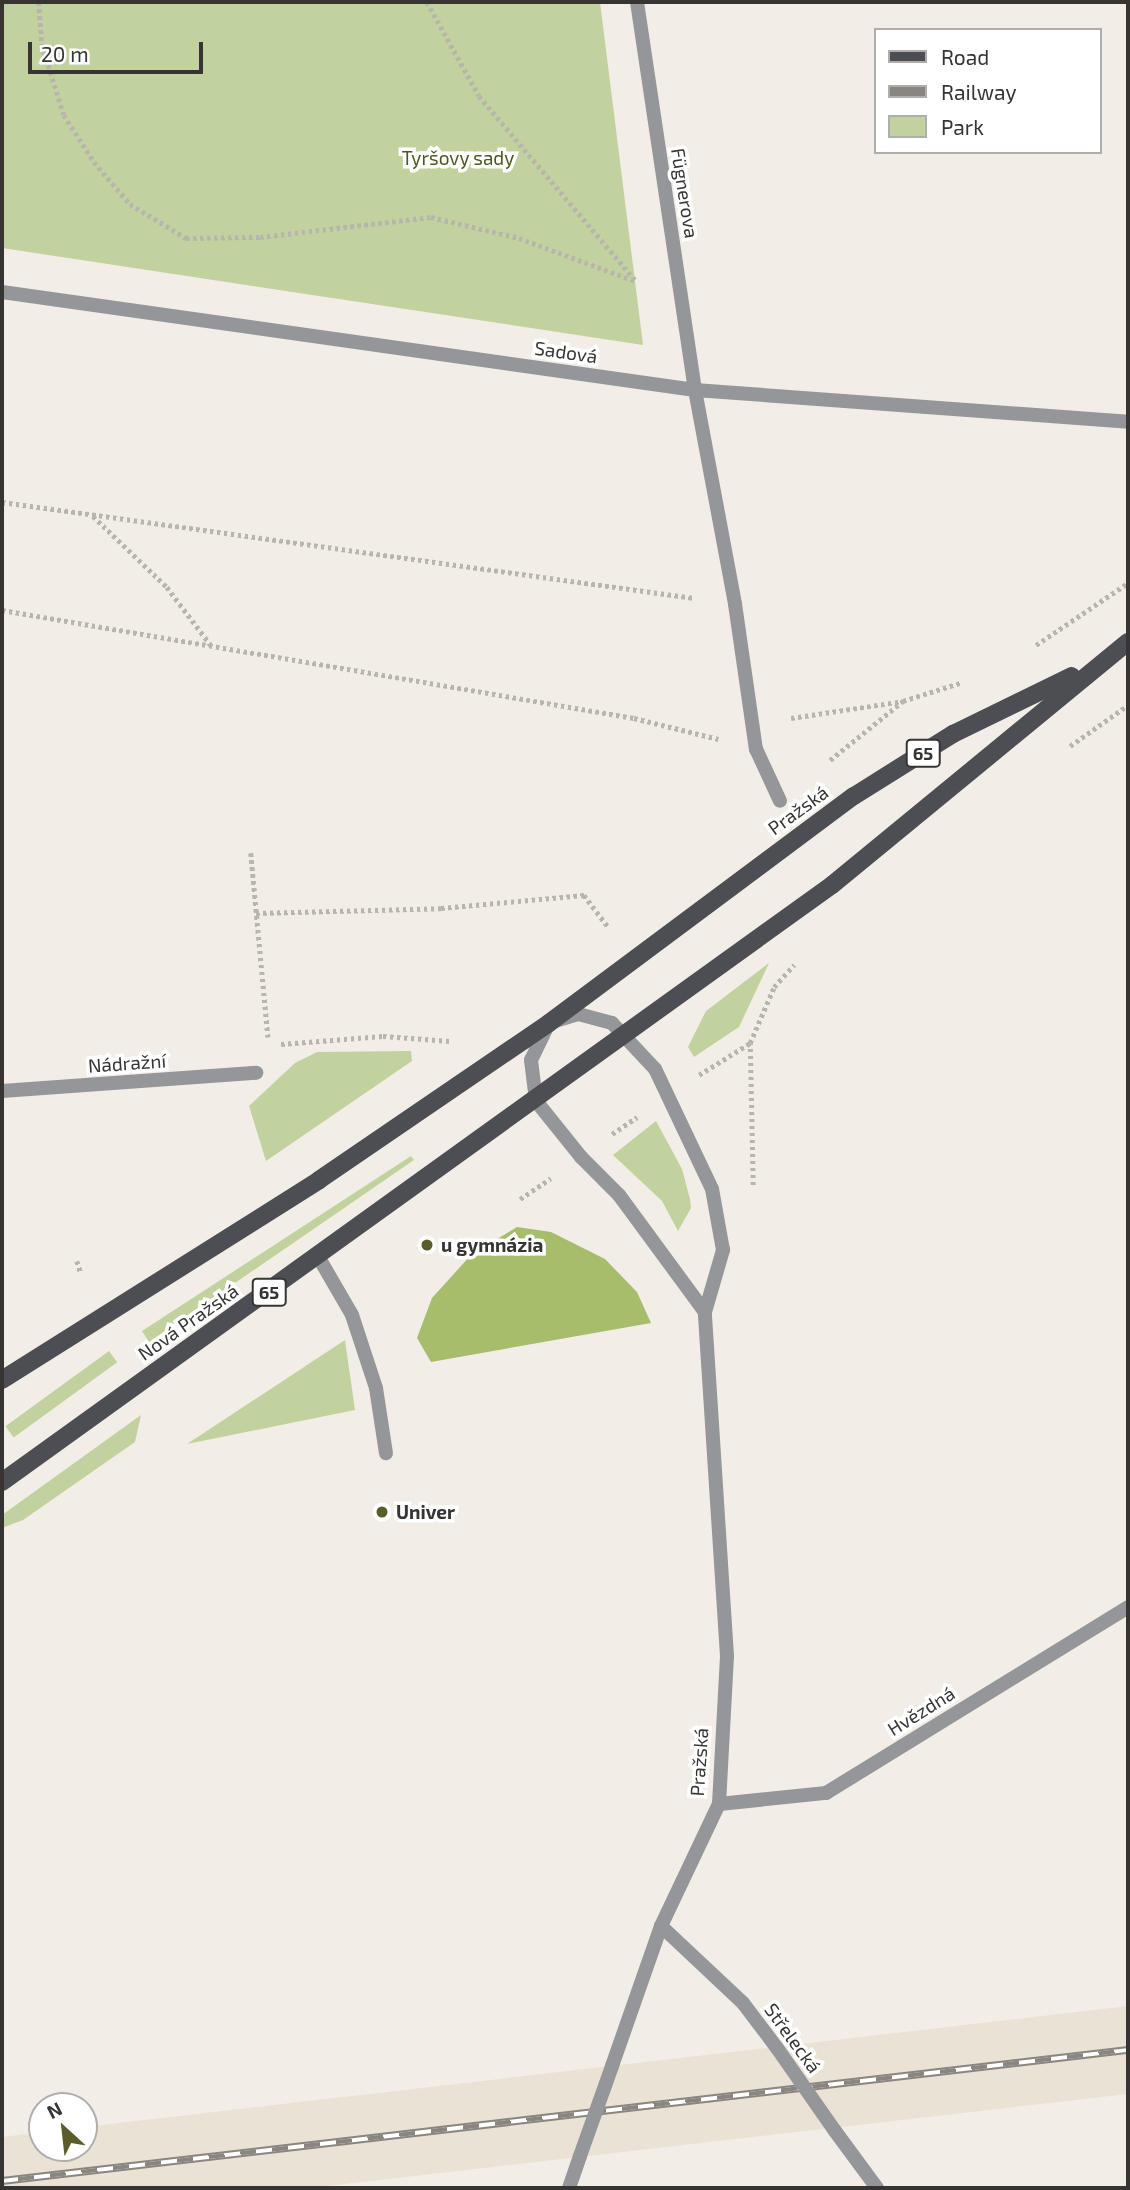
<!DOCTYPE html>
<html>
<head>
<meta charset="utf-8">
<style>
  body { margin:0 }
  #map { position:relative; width:1130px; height:2190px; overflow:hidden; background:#f2eee7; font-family:"Exo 2",sans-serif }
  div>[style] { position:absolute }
  .built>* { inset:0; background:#eae3d5 }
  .green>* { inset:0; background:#c2d29e; transform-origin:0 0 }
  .forest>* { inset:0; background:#a6bd6b }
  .path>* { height:4.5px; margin-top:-2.25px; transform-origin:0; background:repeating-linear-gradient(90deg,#b8b5af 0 3.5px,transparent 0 7px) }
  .service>* { height:14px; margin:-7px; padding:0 7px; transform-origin:7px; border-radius:7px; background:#959699 }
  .minor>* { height:14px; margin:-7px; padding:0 7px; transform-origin:7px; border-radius:7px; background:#959699 }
  .primary>* { height:18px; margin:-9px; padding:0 9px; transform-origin:9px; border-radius:9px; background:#4d4e53 }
  .rail>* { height:8px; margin-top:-4px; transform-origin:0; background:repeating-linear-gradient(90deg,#fff 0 16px,#898682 0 32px); box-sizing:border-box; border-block:2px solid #898682 }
  .minor-bridge>* { height:14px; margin:-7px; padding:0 7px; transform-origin:7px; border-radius:7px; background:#959699 }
  .dots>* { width:19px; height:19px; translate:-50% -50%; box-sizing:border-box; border:4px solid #fff; border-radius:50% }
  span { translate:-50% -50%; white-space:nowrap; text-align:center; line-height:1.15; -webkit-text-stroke:7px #fff; paint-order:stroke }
  .shield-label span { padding:2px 5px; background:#fff; border:2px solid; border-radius:5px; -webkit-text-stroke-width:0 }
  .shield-label { font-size:18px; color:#373533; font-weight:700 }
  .park-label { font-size:19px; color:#4a591f }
  .street-label { font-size:19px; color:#373533 }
  .poi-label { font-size:19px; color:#373533; font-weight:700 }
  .left { translate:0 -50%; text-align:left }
  .frame { position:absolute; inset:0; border:4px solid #373533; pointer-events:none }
  .legend { position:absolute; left:874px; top:28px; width:228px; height:126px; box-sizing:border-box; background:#fff; border:2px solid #afaead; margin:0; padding:9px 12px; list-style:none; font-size:21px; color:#373533 }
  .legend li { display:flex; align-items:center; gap:14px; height:35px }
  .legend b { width:35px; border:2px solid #afaead }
  .north { position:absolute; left:28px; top:2092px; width:70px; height:70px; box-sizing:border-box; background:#fff; border:2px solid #afaead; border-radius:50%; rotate:333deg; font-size:19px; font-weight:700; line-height:28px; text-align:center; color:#373533 }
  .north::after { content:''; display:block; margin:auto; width:24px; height:32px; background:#5a5c2a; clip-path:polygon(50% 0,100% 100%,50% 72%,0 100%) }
  .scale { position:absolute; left:28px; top:42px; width:175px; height:32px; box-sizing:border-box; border:4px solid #373533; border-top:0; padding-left:9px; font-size:21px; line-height:24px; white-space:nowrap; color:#373533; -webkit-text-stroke:5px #fff; paint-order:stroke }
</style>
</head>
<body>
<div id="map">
  <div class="built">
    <div style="clip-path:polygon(1128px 2006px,1128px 2094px,310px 2188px,2px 2188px,2px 2137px,42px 2132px,42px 2148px,84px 2148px,84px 2127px)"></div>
  </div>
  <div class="green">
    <div style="clip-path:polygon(2px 2px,600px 2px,643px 345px,2px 248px)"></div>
    <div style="clip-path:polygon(769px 963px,739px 1027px,694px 1057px,688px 1047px,706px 1011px)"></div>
    <div style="clip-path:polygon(411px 1051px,412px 1061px,266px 1161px,249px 1106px,295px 1063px,317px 1052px)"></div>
    <div style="clip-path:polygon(656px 1121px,682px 1169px,690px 1199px,691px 1208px,678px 1231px,662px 1201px,613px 1155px)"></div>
    <div style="clip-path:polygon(411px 1156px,414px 1160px,149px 1342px,142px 1331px)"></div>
    <div style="clip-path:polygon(345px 1340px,355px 1410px,187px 1444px)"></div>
    <div style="left:109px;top:1351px;width:14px;height:128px;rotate:54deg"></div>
    <div style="clip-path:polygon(141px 1415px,135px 1442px,23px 1520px,2px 1528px,2px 1515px)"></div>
  </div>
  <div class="forest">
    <div style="clip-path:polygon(517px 1227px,551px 1232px,605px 1259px,637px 1292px,651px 1323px,431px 1362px,417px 1338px,432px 1298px,471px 1255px)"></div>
  </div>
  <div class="path">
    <div style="left:39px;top:2px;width:43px;rotate:86deg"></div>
    <div style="left:42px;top:45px;width:73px;rotate:72.6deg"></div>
    <div style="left:64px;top:115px;width:56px;rotate:57.4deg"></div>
    <div style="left:94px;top:162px;width:55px;rotate:49.4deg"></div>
    <div style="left:130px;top:204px;width:66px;rotate:31.3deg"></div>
    <div style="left:186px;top:238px;width:74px;rotate:-0.8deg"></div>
    <div style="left:260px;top:237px;width:172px;rotate:-6.7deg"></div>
    <div style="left:431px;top:217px;width:90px;rotate:13.4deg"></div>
    <div style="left:519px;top:238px;width:124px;rotate:20.3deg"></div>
    <div style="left:427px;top:2px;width:107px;rotate:61deg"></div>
    <div style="left:479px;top:96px;width:241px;rotate:49.7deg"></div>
    <div style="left:2px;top:502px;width:699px;rotate:7.9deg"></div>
    <div style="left:93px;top:516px;width:103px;rotate:43.8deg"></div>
    <div style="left:167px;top:587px;width:76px;rotate:53deg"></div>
    <div style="left:2px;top:610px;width:641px;rotate:9.7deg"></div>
    <div style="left:634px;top:718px;width:87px;rotate:14deg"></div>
    <div style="left:1036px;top:645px;width:111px;rotate:-34deg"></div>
    <div style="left:791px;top:718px;width:113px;rotate:-8.6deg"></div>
    <div style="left:903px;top:701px;width:60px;rotate:-17.5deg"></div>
    <div style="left:1070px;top:746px;width:71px;rotate:-35.3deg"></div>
    <div style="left:830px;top:760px;width:94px;rotate:-38.9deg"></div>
    <div style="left:251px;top:853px;width:185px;rotate:84.7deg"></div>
    <div style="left:256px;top:913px;width:185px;rotate:-1.5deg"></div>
    <div style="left:441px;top:908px;width:144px;rotate:-5.2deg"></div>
    <div style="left:584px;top:895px;width:41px;rotate:52.9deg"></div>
    <div style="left:281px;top:1044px;width:102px;rotate:-4.5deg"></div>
    <div style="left:383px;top:1036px;width:67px;rotate:4.3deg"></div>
    <div style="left:699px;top:1075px;width:60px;rotate:-32.1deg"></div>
    <div style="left:612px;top:1134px;width:30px;rotate:-34deg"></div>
    <div style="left:753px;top:1185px;width:142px;rotate:-91.2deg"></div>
    <div style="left:750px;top:1043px;width:61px;rotate:-66.8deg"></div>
    <div style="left:774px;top:987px;width:30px;rotate:-48deg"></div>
    <div style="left:520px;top:1199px;width:37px;rotate:-34deg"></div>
    <div style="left:77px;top:1261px;width:13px;rotate:72deg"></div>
  </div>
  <div class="service">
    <div style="left:695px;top:390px;width:218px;rotate:79.4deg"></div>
    <div style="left:735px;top:604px;width:147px;rotate:81.8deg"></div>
    <div style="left:756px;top:749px;width:57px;rotate:65.2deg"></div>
    <div style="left:319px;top:1258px;width:66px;rotate:59.9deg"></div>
    <div style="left:352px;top:1315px;width:77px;rotate:71.8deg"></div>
    <div style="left:376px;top:1388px;width:66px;rotate:81.3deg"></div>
  </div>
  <div class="minor">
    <div style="left:637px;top:2px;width:392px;rotate:81.5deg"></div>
    <div style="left:2px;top:292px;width:700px;rotate:8.05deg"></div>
    <div style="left:695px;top:390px;width:434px;rotate:4.2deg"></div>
    <div style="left:2px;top:1091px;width:255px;rotate:-4.1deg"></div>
    <div style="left:719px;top:1804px;width:108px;rotate:-5.9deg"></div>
    <div style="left:826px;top:1793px;width:355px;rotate:-31.6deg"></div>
    <div style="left:661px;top:1926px;width:112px;rotate:43.2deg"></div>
    <div style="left:743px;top:2003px;width:56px;rotate:52.9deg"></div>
    <div style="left:612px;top:2066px;width:148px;rotate:-70.7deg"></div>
    <div style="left:661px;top:1926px;width:135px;rotate:-64.6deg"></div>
    <div style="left:719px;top:1804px;width:148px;rotate:-86.9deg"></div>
    <div style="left:727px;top:1656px;width:345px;rotate:-93.7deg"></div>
    <div style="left:705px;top:1312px;width:65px;rotate:-73.8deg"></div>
    <div style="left:723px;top:1250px;width:62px;rotate:-100.2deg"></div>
    <div style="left:712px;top:1189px;width:133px;rotate:-115.4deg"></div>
    <div style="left:655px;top:1069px;width:63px;rotate:-133.1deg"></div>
    <div style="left:612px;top:1023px;width:35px;rotate:-165deg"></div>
    <div style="left:578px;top:1014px;width:30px;rotate:163deg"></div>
    <div style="left:549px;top:1023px;width:41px;rotate:115.9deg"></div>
    <div style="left:531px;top:1060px;width:41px;rotate:83deg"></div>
    <div style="left:536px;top:1101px;width:72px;rotate:51.2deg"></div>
    <div style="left:581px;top:1157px;width:54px;rotate:45deg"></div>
    <div style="left:619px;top:1195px;width:145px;rotate:53.7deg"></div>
    <div style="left:835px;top:2131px;width:71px;rotate:53.6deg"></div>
    <div style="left:569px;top:2188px;width:34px;rotate:-71deg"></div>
  </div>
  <div class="primary">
    <div style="left:2px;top:1380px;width:375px;rotate:-32.2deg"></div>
    <div style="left:319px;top:1180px;width:278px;rotate:-34.3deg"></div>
    <div style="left:549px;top:1023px;width:380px;rotate:-36.7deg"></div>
    <div style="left:854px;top:796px;width:117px;rotate:-32.1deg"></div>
    <div style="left:953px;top:734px;width:132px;rotate:-26deg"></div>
    <div style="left:2px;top:1482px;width:1022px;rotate:-35.73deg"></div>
    <div style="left:832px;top:885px;width:383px;rotate:-39.4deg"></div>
  </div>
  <div class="rail">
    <div style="left:2px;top:2181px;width:1134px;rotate:-6.64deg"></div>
  </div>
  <div class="minor-bridge">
    <div style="left:777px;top:2048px;width:101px;rotate:55.1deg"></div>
    <div style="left:580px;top:2156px;width:96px;rotate:-70.4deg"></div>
  </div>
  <div class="dots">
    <div style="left:427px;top:1245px;background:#5a5c2a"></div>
    <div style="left:382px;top:1512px;background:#5a5c2a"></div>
  </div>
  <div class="shield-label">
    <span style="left:923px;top:753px">65</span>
    <span style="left:269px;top:1292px">65</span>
  </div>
  <div class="park-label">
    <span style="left:458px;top:158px">Tyršovy sady</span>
  </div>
  <div class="street-label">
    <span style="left:685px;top:193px;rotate:81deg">Fügnerova</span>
    <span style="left:566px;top:352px;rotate:8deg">Sadová</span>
    <span style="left:798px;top:810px;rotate:-36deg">Pražská</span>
    <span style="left:127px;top:1063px;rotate:-4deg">Nádražní</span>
    <span style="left:188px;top:1322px;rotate:-35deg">Nová Pražská</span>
    <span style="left:921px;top:1711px;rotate:-32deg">Hvězdná</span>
    <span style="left:699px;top:1762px;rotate:-86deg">Pražská</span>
    <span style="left:793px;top:2038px;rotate:54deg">Střelecká</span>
  </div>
  <div class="poi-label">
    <span class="left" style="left:441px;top:1245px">u gymnázia</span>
    <span class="left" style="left:396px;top:1512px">Univer</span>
  </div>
  <div class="frame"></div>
  <ul class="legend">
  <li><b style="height:9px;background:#4d4e53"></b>Road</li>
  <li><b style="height:9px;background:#898682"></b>Railway</li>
  <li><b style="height:19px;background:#c2d29e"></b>Park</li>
  </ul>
  <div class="north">N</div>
  <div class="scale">20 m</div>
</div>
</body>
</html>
